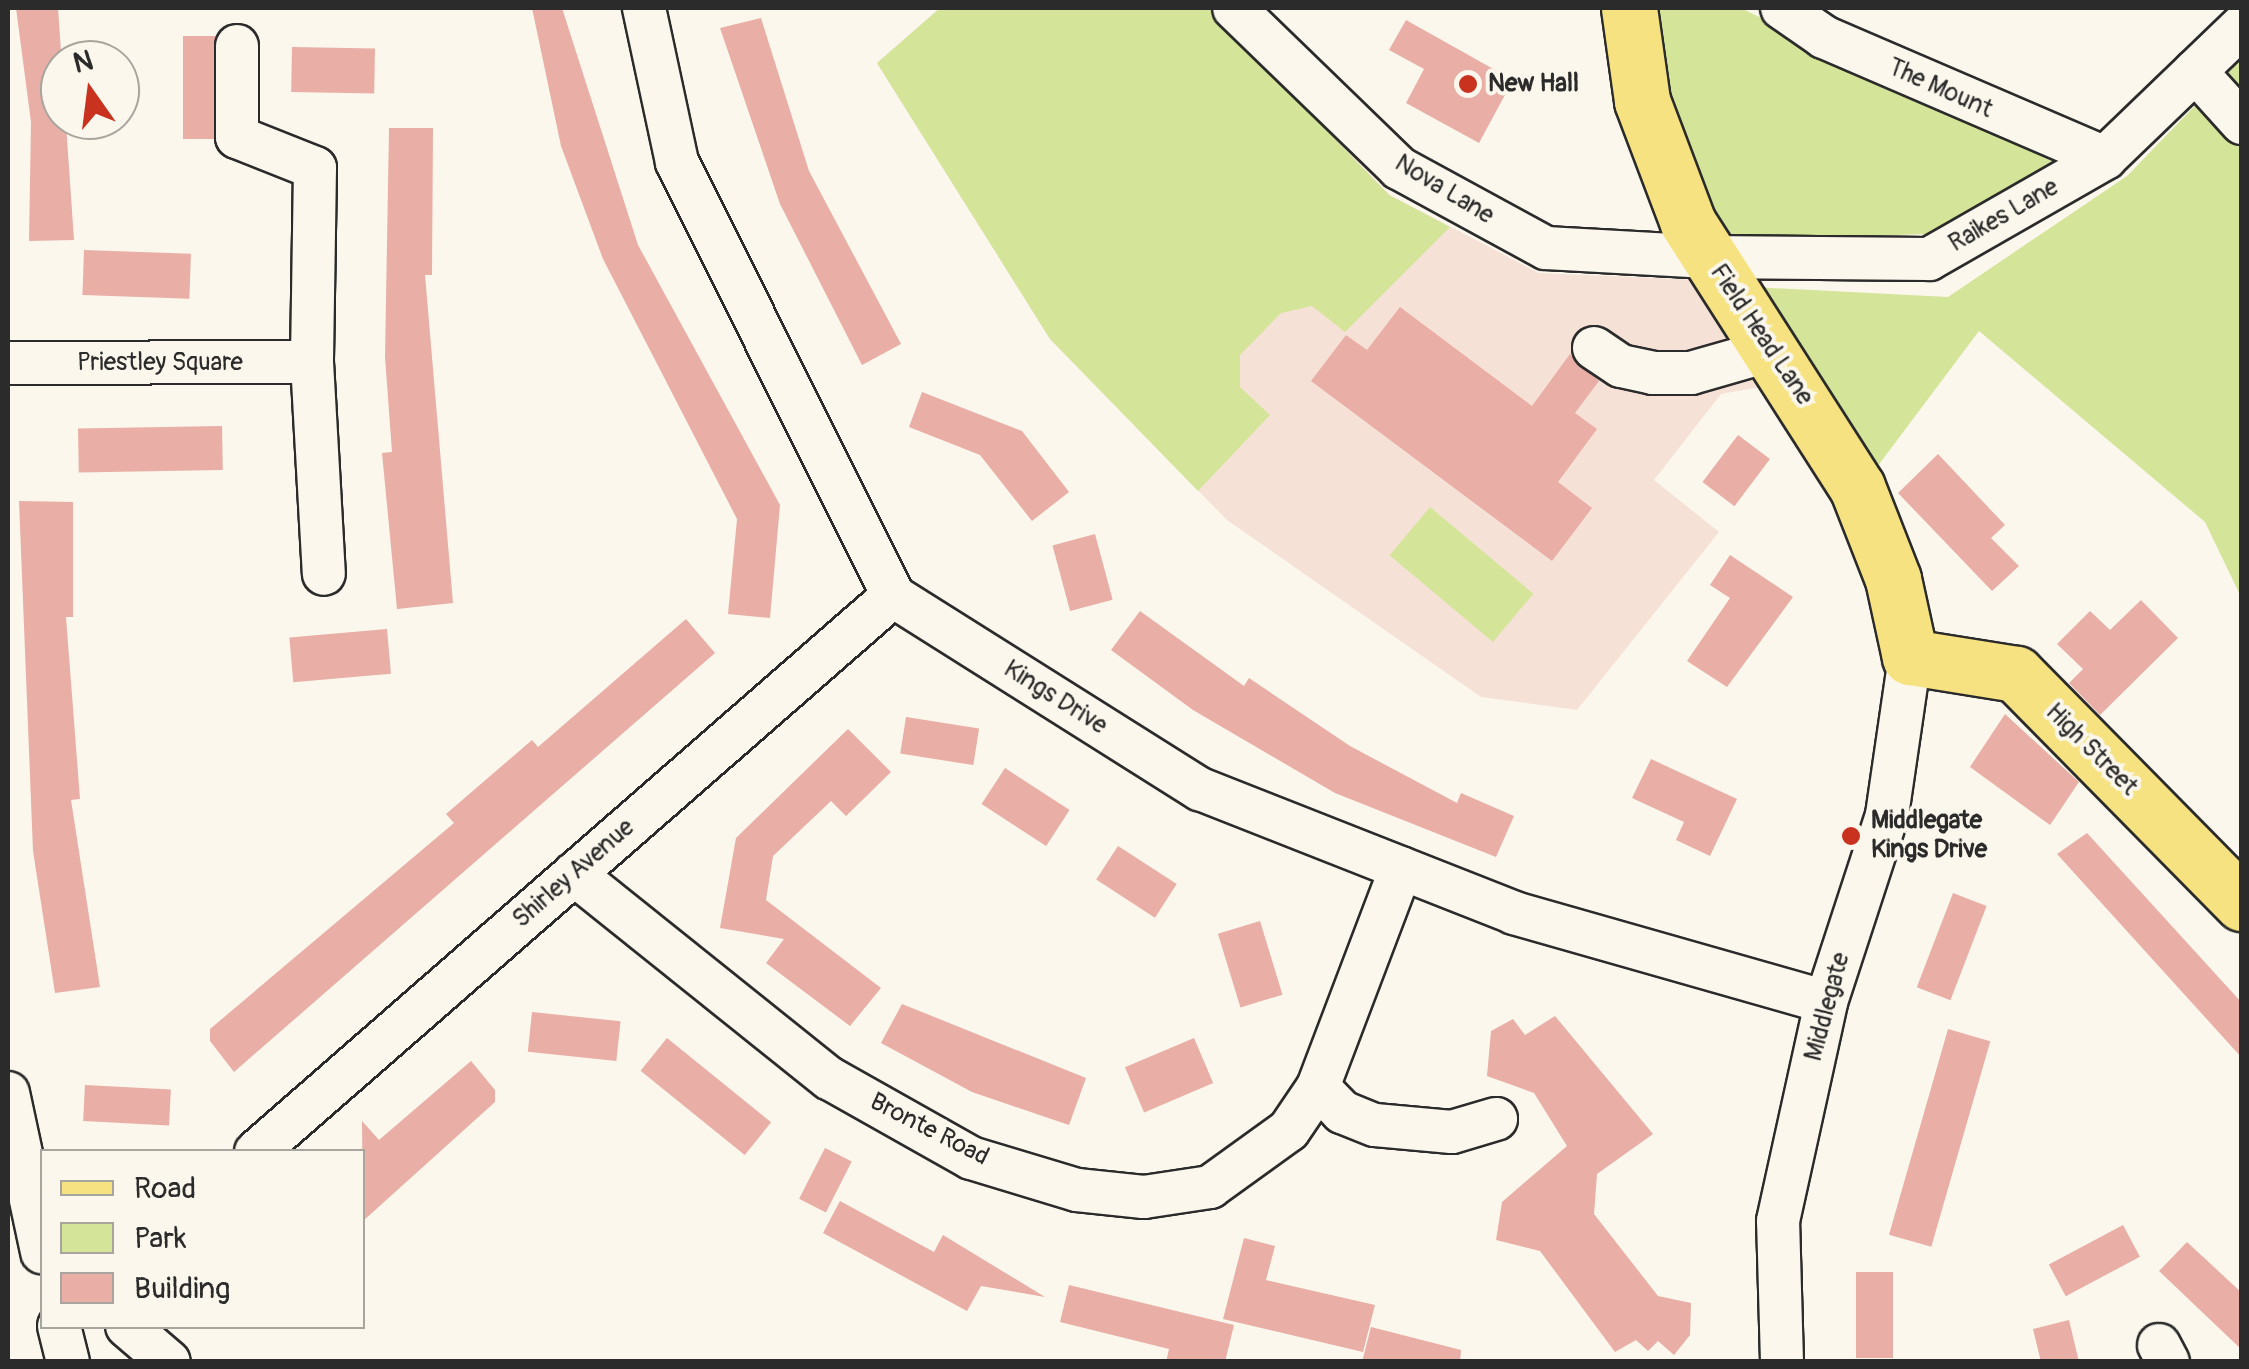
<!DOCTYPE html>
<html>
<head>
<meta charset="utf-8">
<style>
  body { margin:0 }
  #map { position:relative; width:2249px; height:1369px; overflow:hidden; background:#fbf7ec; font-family:Pangolin,sans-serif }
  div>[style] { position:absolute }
  .built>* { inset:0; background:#f6e1d7 }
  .green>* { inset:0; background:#d4e599; transform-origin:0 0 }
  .building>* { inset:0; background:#e9aea5; transform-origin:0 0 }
  .roads { filter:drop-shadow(2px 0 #2b2b2b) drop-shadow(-2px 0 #2b2b2b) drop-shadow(0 2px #2b2b2b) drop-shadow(0 -2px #2b2b2b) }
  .minor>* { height:42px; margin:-21px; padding:0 21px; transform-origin:21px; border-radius:21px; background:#fbf7ec }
  .major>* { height:55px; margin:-27.5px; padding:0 27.5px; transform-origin:27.5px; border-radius:27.5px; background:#f7e281 }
  .dots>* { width:28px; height:28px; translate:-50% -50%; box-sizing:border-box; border:5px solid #fbf7ec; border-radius:50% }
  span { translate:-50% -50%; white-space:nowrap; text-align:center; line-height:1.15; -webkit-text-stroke:8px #fbf7ec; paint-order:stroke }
  .poi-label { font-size:25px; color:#2b2b2b; font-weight:700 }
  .left { translate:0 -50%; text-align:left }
  .street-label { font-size:25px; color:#2b2b2b }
  .frame { position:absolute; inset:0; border:10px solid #2b2b2b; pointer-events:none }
  .legend { position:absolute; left:40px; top:1149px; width:325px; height:180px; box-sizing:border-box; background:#fbf7ec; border:2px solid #a8a59f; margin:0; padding:12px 18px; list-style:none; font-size:30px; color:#2b2b2b }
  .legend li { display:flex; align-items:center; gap:20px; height:50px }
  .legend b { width:50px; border:2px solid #a8a59f }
  .north { position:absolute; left:40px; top:40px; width:100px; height:100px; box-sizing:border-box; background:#fbf7ec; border:2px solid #a8a59f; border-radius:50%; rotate:346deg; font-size:28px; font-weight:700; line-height:40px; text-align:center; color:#2b2b2b }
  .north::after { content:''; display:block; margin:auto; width:35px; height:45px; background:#c8321e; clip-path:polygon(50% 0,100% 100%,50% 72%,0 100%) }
</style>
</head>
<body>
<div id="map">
  <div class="built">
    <div style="clip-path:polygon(940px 8px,1208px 8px,1390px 195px,1539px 273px,1702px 280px,1760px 387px,1721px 394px,1654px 480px,1719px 532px,1577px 710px,1481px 697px,1227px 520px,1050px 339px,877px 63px)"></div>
  </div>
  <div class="green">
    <div style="clip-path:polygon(940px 8px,1208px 8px,1389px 195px,1450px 227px,1345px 332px,1312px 306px,1281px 313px,1240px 355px,1240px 387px,1270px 415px,1198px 491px,1050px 339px,877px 63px)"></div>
    <div style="clip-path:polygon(1647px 8px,1741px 8px,2053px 162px,1927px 234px,1708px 241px,1657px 95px)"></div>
    <div style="clip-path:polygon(2241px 58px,2241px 597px,2205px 522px,1979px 331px,1877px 467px,1752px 287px,1948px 297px,2127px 176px)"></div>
    <div style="left:1430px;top:507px;width:135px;height:63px;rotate:40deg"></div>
  </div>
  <div class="building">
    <div style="clip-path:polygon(16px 8px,58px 8px,74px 240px,29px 241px,31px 122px)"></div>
    <div style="clip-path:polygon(532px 8px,562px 8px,638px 245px,780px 505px,770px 618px,728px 614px,737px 519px,603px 259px,561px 146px)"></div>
    <div style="clip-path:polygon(761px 18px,809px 171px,901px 344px,862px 365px,780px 204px,720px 28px)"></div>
    <div style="clip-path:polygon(1406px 20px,1513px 80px,1479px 143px,1406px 103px,1424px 69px,1389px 50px)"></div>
    <div style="left:183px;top:36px;width:32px;height:103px"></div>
    <div style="left:292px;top:47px;width:83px;height:45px;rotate:1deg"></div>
    <div style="clip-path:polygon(389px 128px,433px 128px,432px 275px,425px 275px,453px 603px,397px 609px,382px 453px,392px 452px,385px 357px)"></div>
    <div style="left:84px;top:250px;width:107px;height:45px;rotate:2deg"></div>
    <div style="clip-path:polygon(1400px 307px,1532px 406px,1570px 354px,1599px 381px,1575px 413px,1597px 429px,1558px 482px,1592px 508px,1552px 561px,1311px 381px,1346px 335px,1367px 350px)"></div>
    <div style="clip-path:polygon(922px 392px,1022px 431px,1069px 492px,1032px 521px,980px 455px,909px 427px)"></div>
    <div style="left:222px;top:426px;width:44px;height:144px;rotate:89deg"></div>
    <div style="left:1738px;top:435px;width:40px;height:59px;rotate:37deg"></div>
    <div style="clip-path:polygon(1938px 454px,2005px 525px,1991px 538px,2019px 566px,1992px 591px,1898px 493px)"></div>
    <div style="clip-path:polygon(19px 501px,73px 502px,73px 617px,66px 617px,80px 799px,71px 800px,100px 987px,55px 993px,33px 851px)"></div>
    <div style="left:1095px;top:534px;width:68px;height:44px;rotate:75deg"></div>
    <div style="clip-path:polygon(1730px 555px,1793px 597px,1727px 687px,1687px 661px,1730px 598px,1710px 585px)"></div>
    <div style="clip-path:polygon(2141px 600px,2178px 638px,2100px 715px,2069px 683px,2083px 669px,2057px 644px,2090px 611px,2110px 630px)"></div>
    <div style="clip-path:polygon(1140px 611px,1244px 686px,1249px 678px,1350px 746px,1457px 803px,1461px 793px,1514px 816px,1496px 857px,1335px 793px,1193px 710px,1111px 650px)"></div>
    <div style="clip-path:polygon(686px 619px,715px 653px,234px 1072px,210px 1041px,210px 1029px,454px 823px,446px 814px,532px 740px,538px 747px)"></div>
    <div style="left:387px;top:629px;width:45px;height:98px;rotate:85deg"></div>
    <div style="clip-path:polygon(2005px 714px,2079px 782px,2050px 825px,1970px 767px)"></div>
    <div style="left:906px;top:717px;width:74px;height:37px;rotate:9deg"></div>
    <div style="clip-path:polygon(848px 729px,891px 772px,846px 816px,831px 801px,773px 856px,766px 900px,881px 988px,850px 1026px,766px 963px,784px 939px,720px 928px,736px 838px)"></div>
    <div style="clip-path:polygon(1651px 759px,1737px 799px,1710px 856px,1676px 840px,1684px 822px,1632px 798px)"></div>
    <div style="left:1005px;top:768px;width:77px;height:43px;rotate:33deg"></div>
    <div style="clip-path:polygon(2087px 833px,2242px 1003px,2242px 1058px,2057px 854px)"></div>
    <div style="left:1118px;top:846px;width:70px;height:40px;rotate:33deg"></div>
    <div style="left:1953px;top:893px;width:36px;height:101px;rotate:21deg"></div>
    <div style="left:1260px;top:921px;width:77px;height:44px;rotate:73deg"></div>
    <div style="clip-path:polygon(902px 1004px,1086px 1078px,1069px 1125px,972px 1092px,881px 1043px)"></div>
    <div style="left:532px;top:1012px;width:89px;height:40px;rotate:6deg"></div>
    <div style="clip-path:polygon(1555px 1016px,1653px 1134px,1597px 1174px,1594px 1214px,1658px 1296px,1691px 1303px,1690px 1335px,1674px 1355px,1658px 1341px,1648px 1351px,1636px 1340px,1615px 1352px,1540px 1251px,1496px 1240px,1502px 1202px,1567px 1146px,1534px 1093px,1487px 1076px,1491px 1031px,1513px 1019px,1525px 1035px)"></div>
    <div style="left:1948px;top:1029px;width:44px;height:214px;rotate:16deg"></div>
    <div style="left:667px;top:1038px;width:134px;height:42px;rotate:39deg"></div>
    <div style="left:1194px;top:1038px;width:49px;height:75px;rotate:67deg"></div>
    <div style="clip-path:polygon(471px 1061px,495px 1090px,495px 1102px,363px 1221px,362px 1121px,379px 1140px)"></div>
    <div style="left:85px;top:1085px;width:86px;height:36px;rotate:3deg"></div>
    <div style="left:825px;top:1148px;width:30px;height:57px;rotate:27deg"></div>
    <div style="clip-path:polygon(840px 1201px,934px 1252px,943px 1235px,1045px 1297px,981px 1286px,967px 1311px,823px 1233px)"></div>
    <div style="left:2123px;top:1225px;width:36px;height:84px;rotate:62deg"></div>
    <div style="clip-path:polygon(1244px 1238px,1275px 1246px,1266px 1280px,1375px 1305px,1363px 1352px,1223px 1319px)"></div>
    <div style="clip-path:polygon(2187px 1242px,2242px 1293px,2242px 1350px,2159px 1271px)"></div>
    <div style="left:1856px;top:1272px;width:37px;height:86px"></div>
    <div style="clip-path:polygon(1069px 1285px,1234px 1325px,1225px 1362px,1166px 1362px,1169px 1349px,1060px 1322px)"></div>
    <div style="clip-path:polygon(2069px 1320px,2079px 1362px,2041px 1362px,2033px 1329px)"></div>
    <div style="clip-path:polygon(1371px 1327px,1461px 1350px,1460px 1362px,1362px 1362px)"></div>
  </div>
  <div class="roads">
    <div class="minor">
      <div style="left:644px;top:8px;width:157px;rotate:77.9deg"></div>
      <div style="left:677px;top:162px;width:485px;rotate:63.5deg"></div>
      <div style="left:893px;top:596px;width:363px;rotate:32.2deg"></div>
      <div style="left:1200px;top:789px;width:338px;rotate:21.5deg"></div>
      <div style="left:1514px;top:913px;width:324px;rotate:15.9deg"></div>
      <div style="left:1234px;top:8px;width:230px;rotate:44.1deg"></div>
      <div style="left:1399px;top:168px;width:167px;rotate:28.6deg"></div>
      <div style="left:1546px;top:248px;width:162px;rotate:3.2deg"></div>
      <div style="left:1708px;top:257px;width:221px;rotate:0.5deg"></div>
      <div style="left:1929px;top:259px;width:203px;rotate:-29.8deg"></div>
      <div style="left:2105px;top:158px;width:190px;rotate:-43.9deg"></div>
      <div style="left:1782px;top:8px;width:51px;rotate:34.6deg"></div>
      <div style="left:1824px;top:37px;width:306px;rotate:23.3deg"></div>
      <div style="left:237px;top:46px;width:91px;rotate:90deg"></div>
      <div style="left:237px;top:137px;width:84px;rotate:21.7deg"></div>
      <div style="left:315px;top:168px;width:194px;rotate:90.9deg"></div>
      <div style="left:312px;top:362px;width:212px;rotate:86.8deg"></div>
      <div style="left:2195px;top:71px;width:70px;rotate:47.9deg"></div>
      <div style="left:1594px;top:348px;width:32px;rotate:34deg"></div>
      <div style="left:1621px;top:366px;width:33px;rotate:12deg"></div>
      <div style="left:1653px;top:373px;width:38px"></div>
      <div style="left:1691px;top:373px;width:83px;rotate:-16deg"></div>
      <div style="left:8px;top:363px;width:304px;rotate:-0.2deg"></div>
      <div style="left:574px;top:874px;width:327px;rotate:38.7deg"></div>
      <div style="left:829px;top:1078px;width:163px;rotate:29.4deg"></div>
      <div style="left:971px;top:1158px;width:111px;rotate:16.8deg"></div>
      <div style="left:1077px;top:1190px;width:67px;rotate:6deg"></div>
      <div style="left:1144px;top:1197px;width:67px;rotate:-8.6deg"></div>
      <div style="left:1210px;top:1187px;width:97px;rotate:-35.8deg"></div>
      <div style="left:1289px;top:1130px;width:52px;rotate:-56deg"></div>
      <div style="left:1318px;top:1087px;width:234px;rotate:-69.2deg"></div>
      <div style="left:1318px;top:1087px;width:35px;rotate:46deg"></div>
      <div style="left:1342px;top:1112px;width:35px;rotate:22deg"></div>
      <div style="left:1375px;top:1125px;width:77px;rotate:5.2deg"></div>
      <div style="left:1452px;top:1132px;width:46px;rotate:-16.5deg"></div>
      <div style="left:8px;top:1093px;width:163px;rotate:77.9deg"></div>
      <div style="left:256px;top:1152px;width:846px;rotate:-41.12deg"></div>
      <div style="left:59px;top:1326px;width:37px;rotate:76deg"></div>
      <div style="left:127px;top:1326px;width:55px;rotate:40.6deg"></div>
      <div style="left:2159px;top:1345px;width:19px;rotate:62deg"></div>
      <div style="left:1782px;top:1362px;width:141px;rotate:-91.6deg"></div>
      <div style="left:1778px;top:1221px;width:224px;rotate:-77.6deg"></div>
      <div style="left:1826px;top:1002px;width:197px;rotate:-71.9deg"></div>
      <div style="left:1887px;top:815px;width:160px;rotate:-81.7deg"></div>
    </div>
    <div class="major">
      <div style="left:1629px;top:8px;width:94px;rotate:82deg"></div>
      <div style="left:1642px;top:101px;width:130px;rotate:69.3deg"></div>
      <div style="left:1688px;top:223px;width:313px;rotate:57.4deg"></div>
      <div style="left:1857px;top:487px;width:99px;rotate:68.6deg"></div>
      <div style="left:1893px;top:579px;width:80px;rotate:77.7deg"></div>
      <div style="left:1910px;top:657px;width:107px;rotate:9.1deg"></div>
      <div style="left:2016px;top:674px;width:322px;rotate:45.4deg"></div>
    </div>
  </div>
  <div class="dots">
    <div style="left:1468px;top:84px;background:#c8321e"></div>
    <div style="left:1851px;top:836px;background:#c8321e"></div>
  </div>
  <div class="poi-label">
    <span class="left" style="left:1488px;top:84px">New Hall</span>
    <span class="left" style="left:1871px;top:836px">Middlegate<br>Kings Drive</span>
  </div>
  <div class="street-label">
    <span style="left:1940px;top:89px;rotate:24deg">The Mount</span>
    <span style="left:1444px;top:190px;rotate:31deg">Nova Lane</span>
    <span style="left:2004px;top:216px;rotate:-30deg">Raikes Lane</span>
    <span style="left:1761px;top:335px;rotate:56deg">Field Head Lane</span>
    <span style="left:160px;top:363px">Priestley Square</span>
    <span style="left:1055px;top:698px;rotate:32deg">Kings Drive</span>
    <span style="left:2091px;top:750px;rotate:45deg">High Street</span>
    <span style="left:574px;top:874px;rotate:-41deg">Shirley Avenue</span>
    <span style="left:1828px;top:1007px;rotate:-75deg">Middlegate</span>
    <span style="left:929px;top:1130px;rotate:27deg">Bronte Road</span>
  </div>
  <div class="frame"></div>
  <ul class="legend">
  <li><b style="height:12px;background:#f7e281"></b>Road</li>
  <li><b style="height:28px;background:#d4e599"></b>Park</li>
  <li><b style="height:28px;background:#e9aea5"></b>Building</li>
  </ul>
  <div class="north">N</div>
</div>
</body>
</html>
